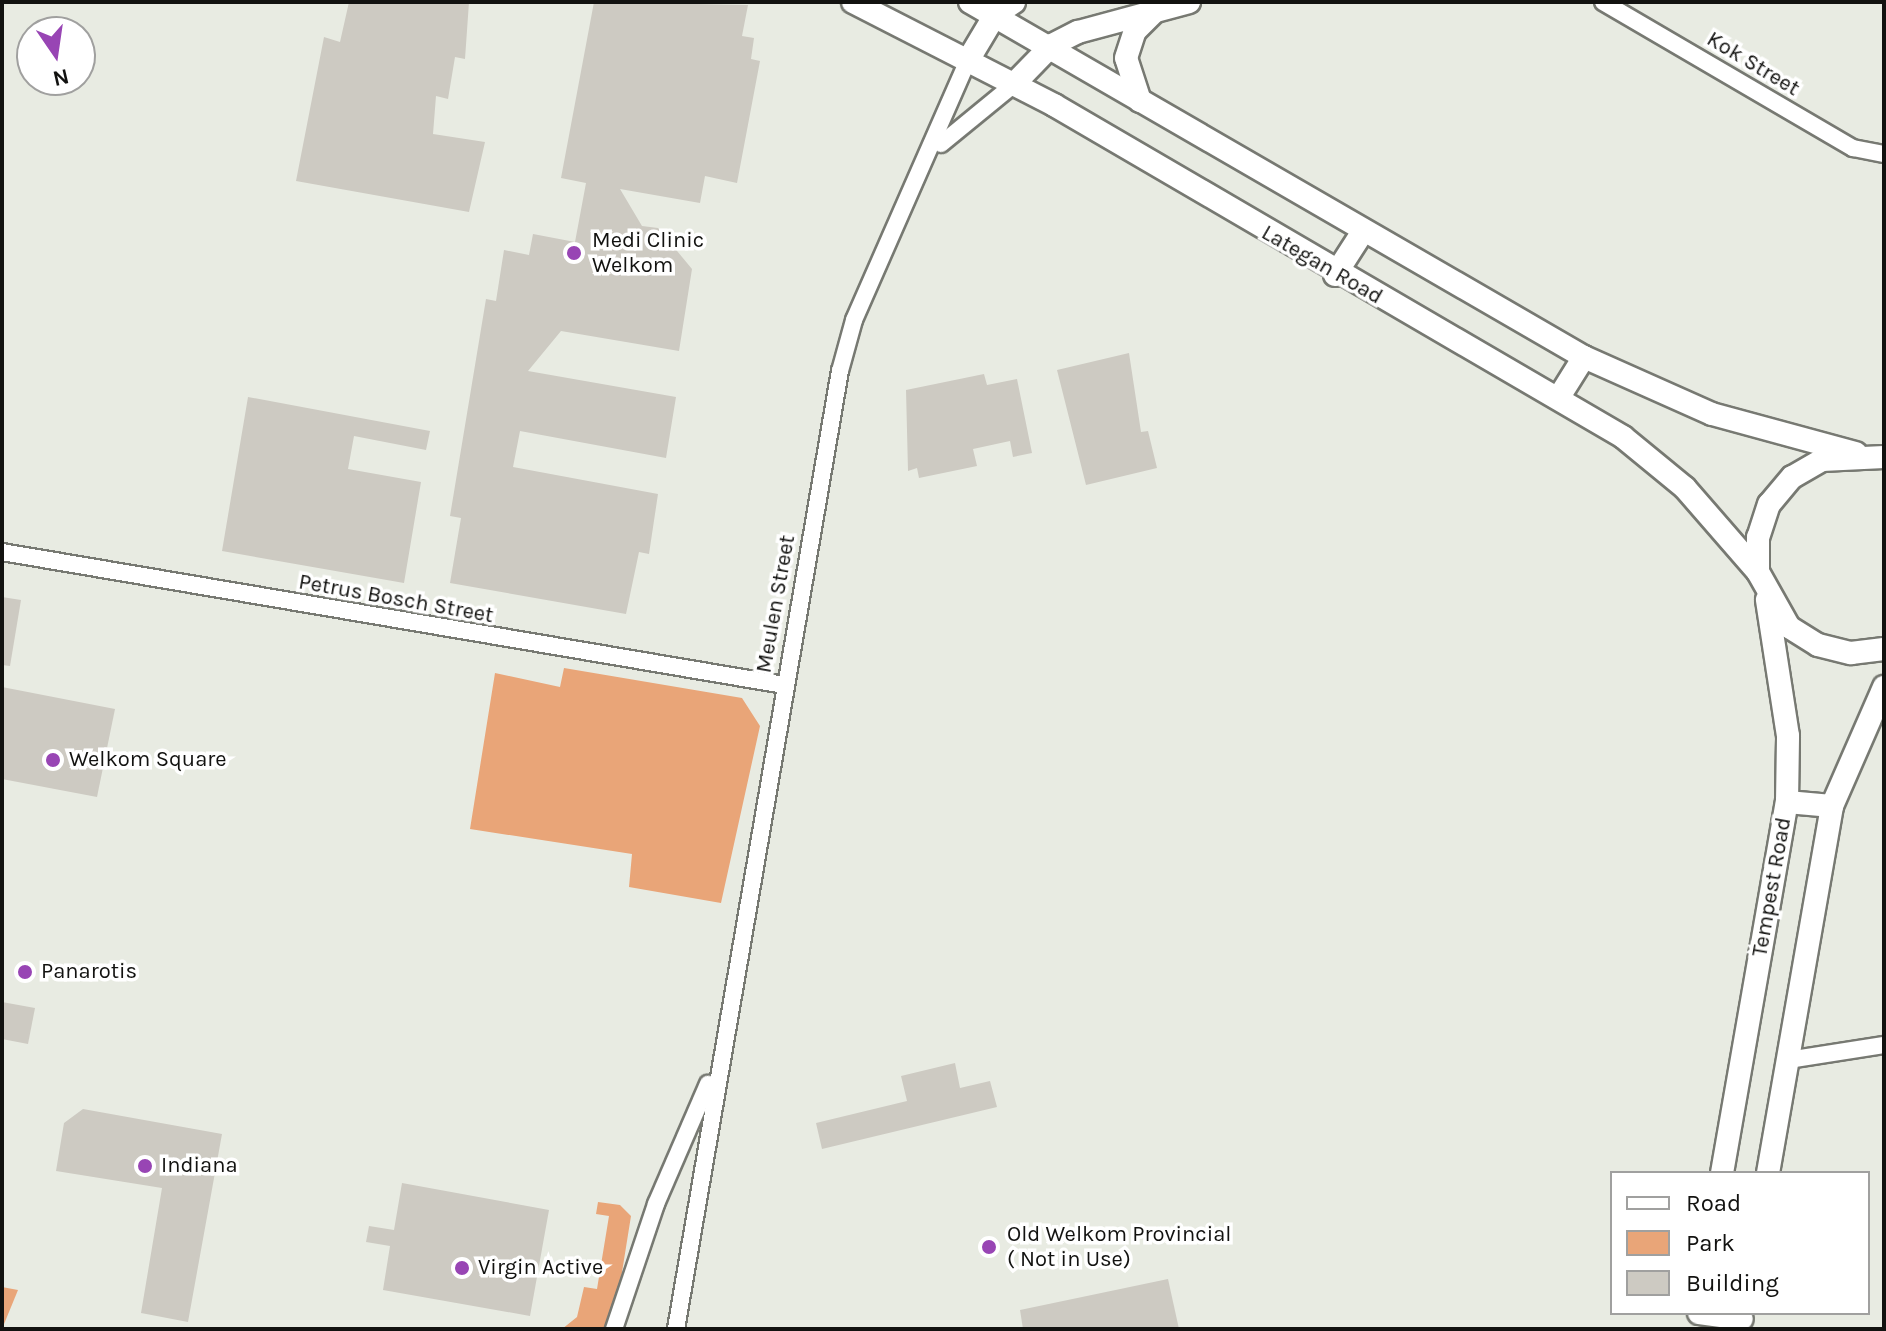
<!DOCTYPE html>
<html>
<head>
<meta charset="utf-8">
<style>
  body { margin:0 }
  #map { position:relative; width:1886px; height:1331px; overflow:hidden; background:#e8ebe2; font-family:Karla,sans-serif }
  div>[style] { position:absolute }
  .green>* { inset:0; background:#e9a578 }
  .building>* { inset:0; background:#cdcac2 }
  .roads { filter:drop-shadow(2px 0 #777972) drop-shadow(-2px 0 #777972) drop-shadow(0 2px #777972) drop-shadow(0 -2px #777972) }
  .minor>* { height:16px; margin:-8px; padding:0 8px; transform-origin:8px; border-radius:8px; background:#fff }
  .tertiary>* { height:22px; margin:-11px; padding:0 11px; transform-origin:11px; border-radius:11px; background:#fff }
  .dots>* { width:22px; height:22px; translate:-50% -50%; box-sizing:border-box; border:4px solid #fff; border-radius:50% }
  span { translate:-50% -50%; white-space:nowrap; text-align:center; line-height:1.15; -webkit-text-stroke:7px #fff; paint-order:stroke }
  .street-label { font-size:22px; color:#121210 }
  .poi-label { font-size:22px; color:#121210 }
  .left { translate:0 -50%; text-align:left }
  .frame { position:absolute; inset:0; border:4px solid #121210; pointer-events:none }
  .legend { position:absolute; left:1610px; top:1171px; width:260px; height:144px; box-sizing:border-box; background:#fff; border:2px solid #a0a09f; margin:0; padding:10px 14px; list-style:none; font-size:24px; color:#121210 }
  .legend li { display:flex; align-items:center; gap:16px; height:40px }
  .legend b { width:40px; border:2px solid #a0a09f }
  .north { position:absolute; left:16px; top:16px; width:80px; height:80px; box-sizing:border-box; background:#fff; border:2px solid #a0a09f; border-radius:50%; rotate:167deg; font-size:22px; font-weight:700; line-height:32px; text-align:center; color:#121210 }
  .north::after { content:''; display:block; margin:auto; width:28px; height:36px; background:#9845b4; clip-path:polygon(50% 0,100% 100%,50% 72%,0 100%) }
</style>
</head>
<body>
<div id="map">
  <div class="green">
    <div style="clip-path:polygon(564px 668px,742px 698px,760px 726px,721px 903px,629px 887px,632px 854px,470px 829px,495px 673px,560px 687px)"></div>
    <div style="clip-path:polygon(598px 1202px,620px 1205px,631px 1216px,619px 1291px,606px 1329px,562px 1329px,577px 1317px,584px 1287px,597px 1289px,609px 1216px,596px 1214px)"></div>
    <div style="clip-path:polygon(2px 1287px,18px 1290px,2px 1329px)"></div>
  </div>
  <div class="building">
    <div style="clip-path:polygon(349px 2px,469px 2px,465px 59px,455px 57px,448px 99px,436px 96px,433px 134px,485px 142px,469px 212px,296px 181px,324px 37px,340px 42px)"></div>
    <div style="clip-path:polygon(594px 2px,748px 5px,742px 36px,754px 38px,751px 59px,760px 61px,737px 183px,705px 176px,700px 203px,620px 189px,642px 226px,658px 228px,692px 269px,679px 351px,561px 331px,528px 371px,676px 397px,666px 458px,520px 431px,513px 467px,658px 494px,649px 554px,639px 552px,626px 614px,450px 583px,461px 518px,450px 516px,486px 299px,496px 301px,504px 250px,529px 255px,533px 234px,575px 242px,586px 183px,561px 178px)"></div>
    <div style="clip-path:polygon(1129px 353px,1141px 432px,1148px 431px,1157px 468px,1086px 485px,1057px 370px)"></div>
    <div style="clip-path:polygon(984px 374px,987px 385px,1017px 379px,1032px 453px,1013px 457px,1010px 441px,973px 449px,977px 466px,919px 478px,917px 468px,908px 471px,906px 390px)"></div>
    <div style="clip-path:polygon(248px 397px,430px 431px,426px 450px,354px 436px,348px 469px,421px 482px,404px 583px,222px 551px)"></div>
    <div style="clip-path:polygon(2px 597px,21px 600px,10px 666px,2px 665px)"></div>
    <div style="clip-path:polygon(2px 687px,115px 709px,97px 797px,2px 779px)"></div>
    <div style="clip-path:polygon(2px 1002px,35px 1008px,28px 1044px,2px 1039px)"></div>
    <div style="clip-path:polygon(955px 1063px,960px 1088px,990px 1081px,997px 1107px,822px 1149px,816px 1123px,907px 1101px,901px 1076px)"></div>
    <div style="clip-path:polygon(83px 1109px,222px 1134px,188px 1322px,141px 1313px,162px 1188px,56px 1171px,64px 1123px)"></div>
    <div style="clip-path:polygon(402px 1183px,549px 1210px,530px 1316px,383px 1290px,390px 1246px,366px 1242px,369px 1226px,394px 1230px)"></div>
    <div style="clip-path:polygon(1168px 1279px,1179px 1329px,1023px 1329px,1020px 1310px)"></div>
  </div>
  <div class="roads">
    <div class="minor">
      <div style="left:1603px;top:2px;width:290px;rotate:30.3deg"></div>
      <div style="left:1853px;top:148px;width:32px;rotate:11deg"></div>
      <div style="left:941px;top:144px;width:93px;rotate:-39.3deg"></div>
      <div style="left:2px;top:552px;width:793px;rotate:9.65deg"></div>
      <div style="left:1788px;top:1060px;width:97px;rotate:-8.9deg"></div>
      <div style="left:614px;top:1329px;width:132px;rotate:-71.4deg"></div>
      <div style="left:656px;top:1204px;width:131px;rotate:-66.6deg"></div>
      <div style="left:676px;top:1329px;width:972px;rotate:-80.29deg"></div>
      <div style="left:840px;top:371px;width:53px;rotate:-74.6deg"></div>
      <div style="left:854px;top:320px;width:282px;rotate:-66.3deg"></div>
    </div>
    <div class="tertiary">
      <div style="left:853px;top:2px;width:226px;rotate:27.1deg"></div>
      <div style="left:1054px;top:105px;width:659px;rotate:30.26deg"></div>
      <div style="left:1623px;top:437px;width:80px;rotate:39.4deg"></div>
      <div style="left:1685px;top:488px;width:111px;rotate:49deg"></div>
      <div style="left:970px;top:2px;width:709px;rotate:30.04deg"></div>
      <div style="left:1584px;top:357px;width:140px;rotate:24deg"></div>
      <div style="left:1712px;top:414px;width:149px;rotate:15.2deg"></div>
      <div style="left:967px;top:62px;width:55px;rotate:-59.2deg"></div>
      <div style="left:995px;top:15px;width:23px;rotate:-34deg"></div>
      <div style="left:1013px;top:85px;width:56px;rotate:-45.7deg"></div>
      <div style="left:1052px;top:45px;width:29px;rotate:-27deg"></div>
      <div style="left:1078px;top:32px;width:115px;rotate:-15.1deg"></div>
      <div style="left:1140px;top:101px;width:45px;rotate:-108deg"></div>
      <div style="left:1126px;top:58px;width:28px;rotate:-72deg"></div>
      <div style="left:1135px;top:31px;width:27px;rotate:-45deg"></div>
      <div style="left:1335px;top:275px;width:50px;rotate:-57.3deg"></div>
      <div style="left:1559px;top:397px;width:47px;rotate:-58deg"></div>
      <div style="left:1884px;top:457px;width:62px;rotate:177.2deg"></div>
      <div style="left:1822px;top:460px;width:34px;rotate:150deg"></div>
      <div style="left:1792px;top:477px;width:35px;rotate:130deg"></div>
      <div style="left:1769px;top:504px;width:35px;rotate:108deg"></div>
      <div style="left:1758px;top:537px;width:35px;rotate:90deg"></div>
      <div style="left:1758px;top:572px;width:63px;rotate:60.6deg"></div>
      <div style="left:1789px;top:627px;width:34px;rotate:32deg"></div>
      <div style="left:1818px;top:645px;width:34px;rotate:14deg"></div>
      <div style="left:1851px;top:653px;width:33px;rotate:-7deg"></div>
      <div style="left:1787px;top:802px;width:45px;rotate:5.1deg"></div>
      <div style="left:1722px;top:1173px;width:377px;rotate:-80.1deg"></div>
      <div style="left:1787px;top:802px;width:66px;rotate:-89.1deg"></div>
      <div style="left:1788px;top:736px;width:138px;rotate:-98.8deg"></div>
      <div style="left:1768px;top:1173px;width:373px;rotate:-80.1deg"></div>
      <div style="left:1832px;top:806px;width:130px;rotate:-66.4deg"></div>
      <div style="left:1699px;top:1313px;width:43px;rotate:7.9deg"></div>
    </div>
  </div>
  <div class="dots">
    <div style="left:574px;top:253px;background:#9845b4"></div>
    <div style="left:53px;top:760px;background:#9845b4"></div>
    <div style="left:25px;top:972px;background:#9845b4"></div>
    <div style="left:145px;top:1166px;background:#9845b4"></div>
    <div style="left:989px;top:1247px;background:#9845b4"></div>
    <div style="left:462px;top:1268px;background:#9845b4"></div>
  </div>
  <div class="street-label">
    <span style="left:1753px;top:64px;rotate:31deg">Kok Street</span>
    <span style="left:1322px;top:265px;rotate:30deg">Lategan Road</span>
    <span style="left:396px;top:599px;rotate:10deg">Petrus Bosch Street</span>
    <span style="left:776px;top:604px;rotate:-80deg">Meulen Street</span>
    <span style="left:1772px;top:887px;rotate:-80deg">Tempest Road</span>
  </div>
  <div class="poi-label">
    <span class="left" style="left:592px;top:253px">Medi Clinic<br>Welkom</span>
    <span class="left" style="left:69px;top:760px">Welkom Square</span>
    <span class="left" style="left:41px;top:972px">Panarotis</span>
    <span class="left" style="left:161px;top:1166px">Indiana</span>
    <span class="left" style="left:1007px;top:1247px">Old Welkom Provincial<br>( Not in Use)</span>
    <span class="left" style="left:478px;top:1268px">Virgin Active</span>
  </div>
  <div class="frame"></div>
  <ul class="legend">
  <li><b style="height:10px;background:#fff"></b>Road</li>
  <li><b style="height:22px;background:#e9a578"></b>Park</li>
  <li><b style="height:22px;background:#cdcac2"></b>Building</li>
  </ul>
  <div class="north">N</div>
</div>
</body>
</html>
